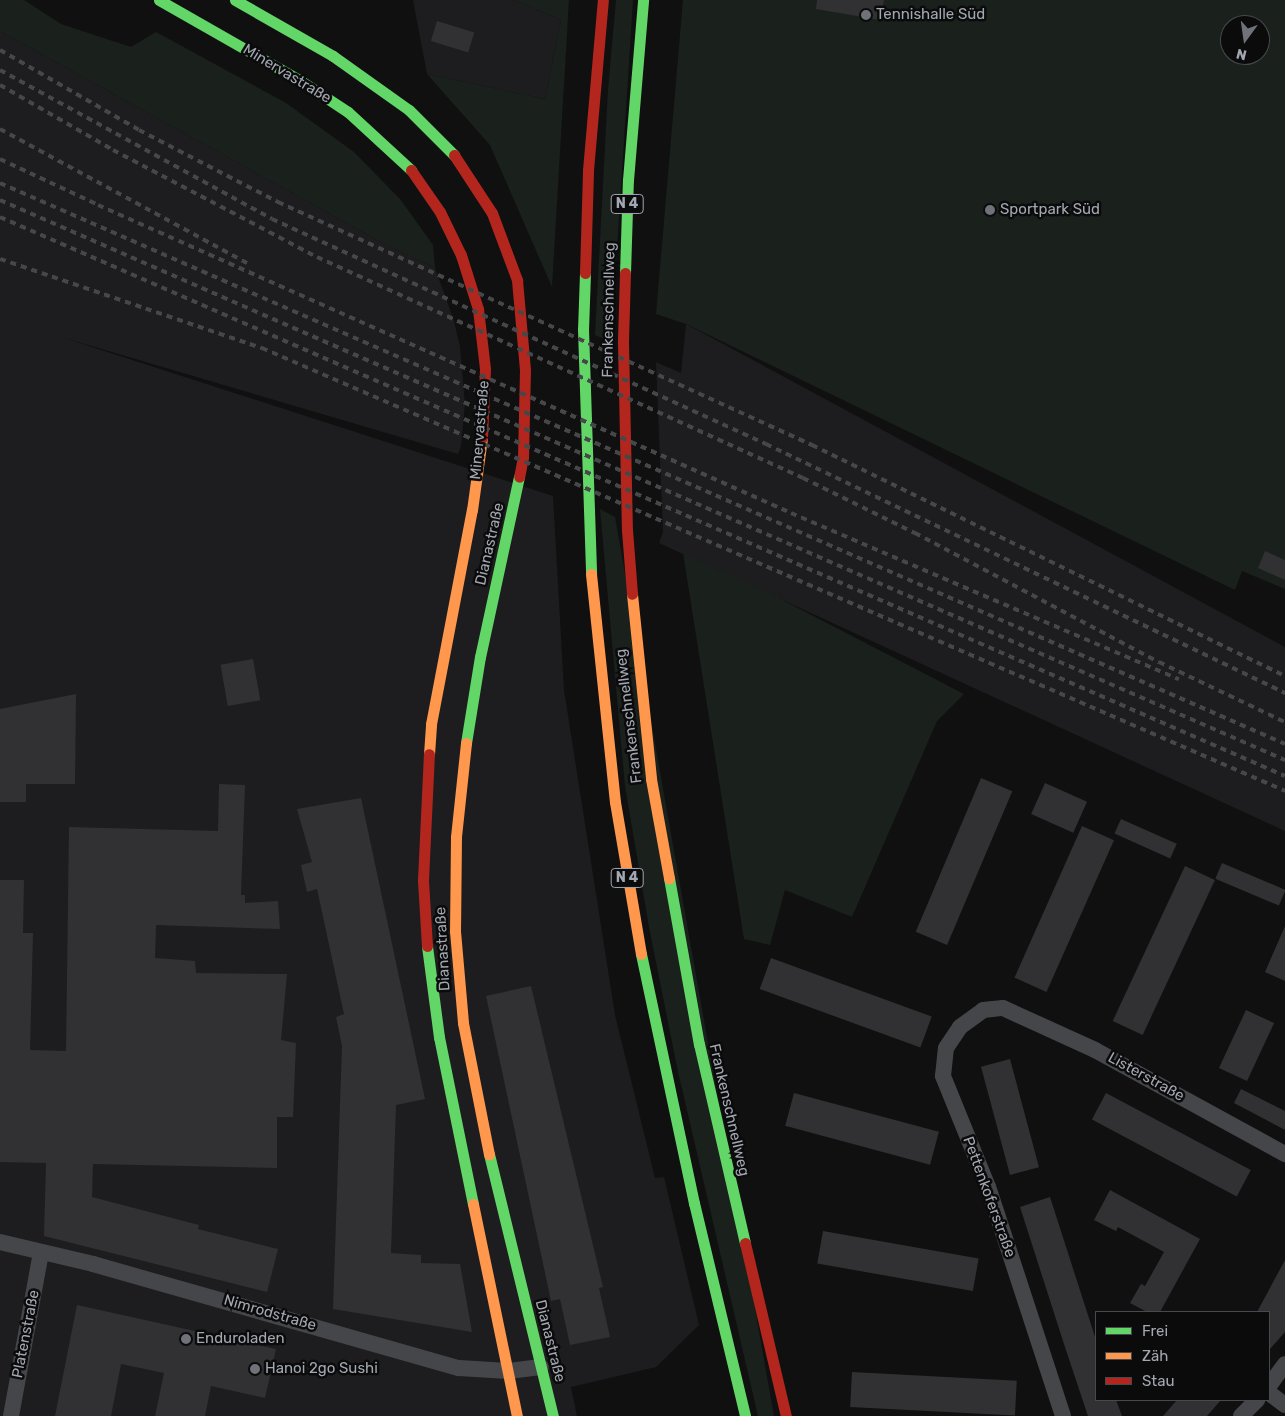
<!DOCTYPE html>
<html>
<head>
<meta charset="utf-8">
<style>
  body { margin:0 }
  #map { position:relative; width:1285px; height:1416px; overflow:hidden; background:#101011; font-family:Rubik,sans-serif }
  div>[style] { position:absolute }
  .built>* { inset:0; background:#1d1d1f }
  .green>* { inset:0; background:#1a201b }
  .building>* { inset:0; background:#313133; transform-origin:0 0 }
  .street>* { height:16px; margin:-8px; padding:0 8px; transform-origin:8px; border-radius:8px; background:#454649 }
  .fast>* { height:11px; margin:-5.5px; padding:0 5.5px; transform-origin:5.5px; border-radius:5.5px; background:#63d668 }
  .slow>* { height:11px; margin:-5.5px; padding:0 5.5px; transform-origin:5.5px; border-radius:5.5px; background:#ff974d }
  .jam>* { height:11px; margin:-5.5px; padding:0 5.5px; transform-origin:5.5px; border-radius:5.5px; background:#b3261e }
  .rail>* { height:4px; margin-top:-2px; transform-origin:0; background:repeating-linear-gradient(90deg,#464749 0 6px,transparent 0 11px) }
  .dots>* { width:14px; height:14px; translate:-50% -50%; box-sizing:border-box; border:2px solid #0b0b0c; border-radius:50% }
  span { translate:-50% -50%; white-space:nowrap; text-align:center; line-height:1.15; -webkit-text-stroke:5px #0b0b0c; paint-order:stroke }
  .shield-label span { padding:1px 4px; background:#0b0b0c; border:1px solid; border-radius:4px; -webkit-text-stroke-width:0 }
  .shield-label { font-size:14px; color:#a2a7b1; font-weight:700 }
  .poi-label { font-size:15px; color:#a2a7b1 }
  .left { translate:0 -50%; text-align:left }
  .street-label { font-size:15px; color:#a2a7b1 }
  .legend { position:absolute; left:1095px; top:1311px; width:175px; height:90px; box-sizing:border-box; background:#0b0b0c; border:1px solid #47494e; margin:0; padding:6px 9px; list-style:none; font-size:15px; color:#a2a7b1 }
  .legend li { display:flex; align-items:center; gap:10px; height:25px }
  .legend b { width:25px; border:1px solid #47494e }
  .north { position:absolute; left:1220px; top:15px; width:50px; height:50px; box-sizing:border-box; background:#0b0b0c; border:1px solid #47494e; border-radius:50%; rotate:194deg; font-size:14px; font-weight:700; line-height:20px; text-align:center; color:#a2a7b1 }
  .north::after { content:''; display:block; margin:auto; width:18px; height:22px; background:#6f7279; clip-path:polygon(50% 0,100% 100%,50% 72%,0 100%) }
</style>
</head>
<body>
<div id="map">
  <div class="built">
    <div style="clip-path:polygon(413px 0,514px 0,561px 20px,545px 99px,427px 74px)"></div>
    <div style="clip-path:polygon(0 31px,381px 242px,435px 268px,454px 321px,460px 347px,465px 404px,461px 446px,458px 454px,61px 337px,553px 496px,564px 690px,615px 1015px,655px 1178px,664px 1177px,699px 1325px,656px 1367px,571px 1387px,577px 1416px,0 1416px)"></div>
    <div style="clip-path:polygon(686px 324px,1285px 647px,1285px 831px,659px 543px,663px 532px,656px 362px,681px 373px)"></div>
  </div>
  <div class="green">
    <div style="clip-path:polygon(0 0,24px 0,61px 24px,131px 47px,156px 32px,286px 103px,354px 152px,400px 199px,433px 245px,435px 268px,381px 242px,0 31px)"></div>
    <div style="clip-path:polygon(514px 0,569px 0,552px 287px,490px 145px,427px 74px,545px 99px,561px 20px)"></div>
    <div style="clip-path:polygon(616px 0,633px 0,611px 342px,595px 335px,608px 90px)"></div>
    <div style="clip-path:polygon(evenodd,683px 0,1285px 0,1285px 589px,1242px 571px,1235px 590px,686px 324px,656px 314px,683px 0,1230px 25px,1260px 25px,1260px 55px,1230px 55px,1230px 25px)"></div>
    <div style="clip-path:polygon(600px 509px,615px 517px,774px 1416px,758px 1416px,677px 1067px,649px 927px,625px 786px)"></div>
    <div style="clip-path:polygon(683px 553px,769px 593px,964px 694px,937px 721px,852px 917px,785px 890px,770px 945px,744px 939px)"></div>
  </div>
  <div class="building">
    <div style="clip-path:polygon(817px 0,884px 0,880px 20px,816px 9px)"></div>
    <div style="left:437px;top:21px;width:39px;height:21px;rotate:17deg"></div>
    <div style="clip-path:polygon(1265px 551px,1285px 560px,1285px 580px,1258px 568px)"></div>
    <div style="left:253px;top:659px;width:42px;height:33px;rotate:80deg"></div>
    <div style="clip-path:polygon(76px 694px,75px 784px,26px 784px,26px 802px,0 802px,0 709px)"></div>
    <div style="left:981px;top:778px;width:34px;height:167px;rotate:23deg"></div>
    <div style="left:1045px;top:783px;width:46px;height:34px;rotate:24deg"></div>
    <div style="clip-path:polygon(219px 784px,245px 785px,241px 895px,245px 895px,245px 903px,278px 901px,280px 929px,156px 925px,155px 958px,195px 961px,196px 973px,287px 974px,281px 1040px,296px 1043px,293px 1117px,277px 1117px,277px 1168px,93px 1164px,92px 1197px,199px 1225px,198px 1229px,278px 1249px,267px 1292px,44px 1236px,46px 1163px,0 1162px,0 880px,24px 880px,23px 933px,33px 933px,30px 1050px,66px 1051px,69px 827px,218px 831px)"></div>
    <div style="clip-path:polygon(361px 798px,425px 1099px,396px 1105px,391px 1253px,421px 1255px,421px 1263px,460px 1264px,472px 1332px,333px 1309px,342px 1046px,336px 1017px,344px 1014px,317px 889px,307px 892px,301px 865px,312px 862px,297px 809px)"></div>
    <div style="left:1121px;top:819px;width:61px;height:16px;rotate:24deg"></div>
    <div style="left:1082px;top:826px;width:35px;height:166px;rotate:24deg"></div>
    <div style="left:1222px;top:863px;width:69px;height:17px;rotate:23deg"></div>
    <div style="left:1185px;top:866px;width:33px;height:171px;rotate:25deg"></div>
    <div style="clip-path:polygon(1285px 926px,1285px 981px,1265px 972px)"></div>
    <div style="left:771px;top:958px;width:171px;height:33px;rotate:20deg"></div>
    <div style="clip-path:polygon(531px 986px,603px 1287px,599px 1288px,610px 1337px,570px 1345px,560px 1299px,551px 1301px,486px 996px)"></div>
    <div style="left:1246px;top:1010px;width:31px;height:64px;rotate:25deg"></div>
    <div style="left:1010px;top:1059px;width:112px;height:30px;rotate:75deg"></div>
    <div style="clip-path:polygon(1241px 1089px,1285px 1111px,1285px 1130px,1234px 1103px)"></div>
    <div style="left:794px;top:1093px;width:150px;height:34px;rotate:15deg"></div>
    <div style="left:1106px;top:1093px;width:164px;height:30px;rotate:28deg"></div>
    <div style="clip-path:polygon(1110px 1190px,1200px 1239px,1160px 1312px,1147px 1312px,1130px 1303px,1141px 1284px,1145px 1286px,1164px 1252px,1118px 1227px,1116px 1231px,1094px 1220px)"></div>
    <div style="clip-path:polygon(1050px 1197px,1096px 1340px,1096px 1400px,1116px 1400px,1122px 1416px,1088px 1416px,1063px 1341px,1020px 1207px)"></div>
    <div style="left:823px;top:1231px;width:158px;height:33px;rotate:10deg"></div>
    <div style="clip-path:polygon(1285px 1260px,1285px 1332px,1269px 1350px,1269px 1312px,1257px 1312px)"></div>
    <div style="clip-path:polygon(77px 1305px,276px 1349px,265px 1398px,211px 1386px,205px 1416px,155px 1416px,164px 1373px,121px 1364px,111px 1416px,55px 1416px)"></div>
    <div style="left:852px;top:1372px;width:165px;height:35px;rotate:3deg"></div>
    <div style="clip-path:polygon(1177px 1400px,1221px 1400px,1207px 1416px,1163px 1416px)"></div>
  </div>
  <div class="street">
    <div style="left:0;top:1242px;width:96px;rotate:13.3deg"></div>
    <div style="left:93px;top:1264px;width:380px;rotate:15.9deg"></div>
    <div style="left:459px;top:1368px;width:49px;rotate:3.5deg"></div>
    <div style="left:508px;top:1371px;width:33px;rotate:-7deg"></div>
    <div style="left:1269px;top:1386px;width:27px;rotate:-54deg"></div>
    <div style="left:1269px;top:1393px;width:20px;rotate:37deg"></div>
    <div style="left:11px;top:1416px;width:166px;rotate:-79.6deg"></div>
    <div style="left:1063px;top:1416px;width:241px;rotate:-108.1deg"></div>
    <div style="left:988px;top:1187px;width:120px;rotate:-112.1deg"></div>
    <div style="left:943px;top:1076px;width:28px;rotate:-84deg"></div>
    <div style="left:946px;top:1048px;width:25px;rotate:-56deg"></div>
    <div style="left:960px;top:1027px;width:29px;rotate:-36deg"></div>
    <div style="left:983px;top:1010px;width:20px;rotate:-6deg"></div>
    <div style="left:1003px;top:1008px;width:101px;rotate:24.5deg"></div>
    <div style="left:1095px;top:1050px;width:217px;rotate:28.7deg"></div>
    <div style="left:1241px;top:1416px;width:23px;rotate:-45deg"></div>
  </div>
  <div class="fast">
    <div style="left:159px;top:0;width:163px;rotate:29.7deg"></div>
    <div style="left:301px;top:81px;width:56px;rotate:33.4deg"></div>
    <div style="left:348px;top:112px;width:86px;rotate:42.6deg"></div>
    <div style="left:235px;top:0;width:113px;rotate:29.7deg"></div>
    <div style="left:333px;top:56px;width:93px;rotate:35.4deg"></div>
    <div style="left:409px;top:110px;width:64px;rotate:45deg"></div>
    <div style="left:585px;top:273px;width:56px;rotate:92deg"></div>
    <div style="left:583px;top:329px;width:245px;rotate:88.1deg"></div>
    <div style="left:625px;top:273px;width:93px;rotate:-88.2deg"></div>
    <div style="left:628px;top:180px;width:181px;rotate:-85.2deg"></div>
    <div style="left:466px;top:743px;width:87px;rotate:-80.8deg"></div>
    <div style="left:480px;top:657px;width:184px;rotate:-77.8deg"></div>
    <div style="left:669px;top:878px;width:169px;rotate:79.8deg"></div>
    <div style="left:699px;top:1044px;width:204px;rotate:77deg"></div>
    <div style="left:427px;top:946px;width:92px;rotate:82.5deg"></div>
    <div style="left:439px;top:1037px;width:170px;rotate:78.5deg"></div>
    <div style="left:641px;top:954px;width:255px;rotate:78deg"></div>
    <div style="left:694px;top:1203px;width:219px;rotate:76.5deg"></div>
    <div style="left:489px;top:1154px;width:270px;rotate:76.3deg"></div>
  </div>
  <div class="slow">
    <div style="left:591px;top:574px;width:229px;rotate:84deg"></div>
    <div style="left:615px;top:802px;width:154px;rotate:80.3deg"></div>
    <div style="left:632px;top:594px;width:186px;rotate:84.1deg"></div>
    <div style="left:651px;top:779px;width:101px;rotate:79.7deg"></div>
    <div style="left:466px;top:743px;width:95px;rotate:96.1deg"></div>
    <div style="left:456px;top:837px;width:94px;rotate:90.6deg"></div>
    <div style="left:455px;top:931px;width:92px;rotate:85deg"></div>
    <div style="left:463px;top:1023px;width:134px;rotate:78.8deg"></div>
    <div style="left:429px;top:754px;width:30px;rotate:-86deg"></div>
    <div style="left:431px;top:724px;width:218px;rotate:-79.2deg"></div>
    <div style="left:472px;top:510px;width:73px;rotate:-82.1deg"></div>
    <div style="left:473px;top:1204px;width:217px;rotate:78.3deg"></div>
  </div>
  <div class="jam">
    <div style="left:454px;top:155px;width:69px;rotate:56.8deg"></div>
    <div style="left:492px;top:213px;width:72px;rotate:69.5deg"></div>
    <div style="left:517px;top:280px;width:90px;rotate:84.9deg"></div>
    <div style="left:525px;top:370px;width:87px;rotate:91.3deg"></div>
    <div style="left:523px;top:457px;width:20px;rotate:101deg"></div>
    <div style="left:411px;top:170px;width:51px;rotate:55.4deg"></div>
    <div style="left:440px;top:212px;width:48px;rotate:64deg"></div>
    <div style="left:461px;top:255px;width:57px;rotate:72.5deg"></div>
    <div style="left:478px;top:309px;width:60px;rotate:83.3deg"></div>
    <div style="left:485px;top:369px;width:69px;rotate:92.5deg"></div>
    <div style="left:585px;top:273px;width:103px;rotate:-88.3deg"></div>
    <div style="left:588px;top:170px;width:171px;rotate:-85deg"></div>
    <div style="left:625px;top:273px;width:69px;rotate:91.7deg"></div>
    <div style="left:623px;top:342px;width:188px;rotate:88.8deg"></div>
    <div style="left:627px;top:530px;width:64px;rotate:85.5deg"></div>
    <div style="left:427px;top:946px;width:66px;rotate:-93.5deg"></div>
    <div style="left:423px;top:880px;width:126px;rotate:-87.3deg"></div>
    <div style="left:745px;top:1243px;width:178px;rotate:76.7deg"></div>
  </div>
  <div class="rail">
    <div style="left:0;top:50px;width:160px;rotate:29.9deg"></div>
    <div style="left:139px;top:130px;width:157px;rotate:27.4deg"></div>
    <div style="left:278px;top:202px;width:587px;rotate:24.47deg"></div>
    <div style="left:812px;top:445px;width:526px;rotate:26.03deg"></div>
    <div style="left:0;top:70px;width:310px;rotate:28.7deg"></div>
    <div style="left:272px;top:219px;width:543px;rotate:24.49deg"></div>
    <div style="left:766px;top:444px;width:576px;rotate:25.63deg"></div>
    <div style="left:0;top:85px;width:130px;rotate:29.9deg"></div>
    <div style="left:113px;top:150px;width:230px;rotate:27.7deg"></div>
    <div style="left:317px;top:257px;width:534px;rotate:24.45deg"></div>
    <div style="left:803px;top:478px;width:125px;rotate:26.2deg"></div>
    <div style="left:915px;top:533px;width:276px;rotate:27.9deg"></div>
    <div style="left:1159px;top:662px;width:140px;rotate:25.5deg"></div>
    <div style="left:0;top:129px;width:285px;rotate:28.5deg"></div>
    <div style="left:0;top:159px;width:108px;rotate:25.1deg"></div>
    <div style="left:98px;top:205px;width:758px;rotate:23.96deg"></div>
    <div style="left:791px;top:513px;width:422px;rotate:23.2deg"></div>
    <div style="left:0;top:183px;width:1402px;rotate:23.58deg"></div>
    <div style="left:0;top:200px;width:1402px;rotate:23.55deg"></div>
    <div style="left:0;top:217px;width:1401px;rotate:23.51deg"></div>
    <div style="left:0;top:259px;width:277px;rotate:18.8deg"></div>
    <div style="left:262px;top:348px;width:1115px;rotate:23.41deg"></div>
  </div>
  <div class="dots">
    <div style="left:866px;top:15px;background:#6f7279"></div>
    <div style="left:990px;top:210px;background:#6f7279"></div>
    <div style="left:186px;top:1339px;background:#6f7279"></div>
    <div style="left:255px;top:1369px;background:#6f7279"></div>
  </div>
  <div class="shield-label">
    <span style="left:627px;top:204px">N 4</span>
    <span style="left:627px;top:878px">N 4</span>
  </div>
  <div class="poi-label">
    <span class="left" style="left:876px;top:15px">Tennishalle Süd</span>
    <span class="left" style="left:1000px;top:210px">Sportpark Süd</span>
    <span class="left" style="left:196px;top:1339px">Enduroladen</span>
    <span class="left" style="left:265px;top:1369px">Hanoi 2go Sushi</span>
  </div>
  <div class="street-label">
    <span style="left:287px;top:74px;rotate:31deg">Minervastraße</span>
    <span style="left:609px;top:310px;rotate:-89deg">Frankenschnellweg</span>
    <span style="left:480px;top:430px;rotate:-85deg">Minervastraße</span>
    <span style="left:490px;top:544px;rotate:-77deg">Dianastraße</span>
    <span style="left:629px;top:716px;rotate:-97deg">Frankenschnellweg</span>
    <span style="left:443px;top:949px;rotate:-93deg">Dianastraße</span>
    <span style="left:1146px;top:1077px;rotate:29deg">Listerstraße</span>
    <span style="left:729px;top:1110px;rotate:77deg">Frankenschnellweg</span>
    <span style="left:989px;top:1197px;rotate:70deg">Pettenkoferstraße</span>
    <span style="left:270px;top:1313px;rotate:16deg">Nimrodstraße</span>
    <span style="left:26px;top:1334px;rotate:-79deg">Platenstraße</span>
    <span style="left:550px;top:1341px;rotate:76deg">Dianastraße</span>
  </div>
  <ul class="legend">
  <li><b style="height:6px;background:#63d668"></b>Frei</li>
  <li><b style="height:6px;background:#ff974d"></b>Zäh</li>
  <li><b style="height:6px;background:#b3261e"></b>Stau</li>
  </ul>
  <div class="north">N</div>
</div>
</body>
</html>
